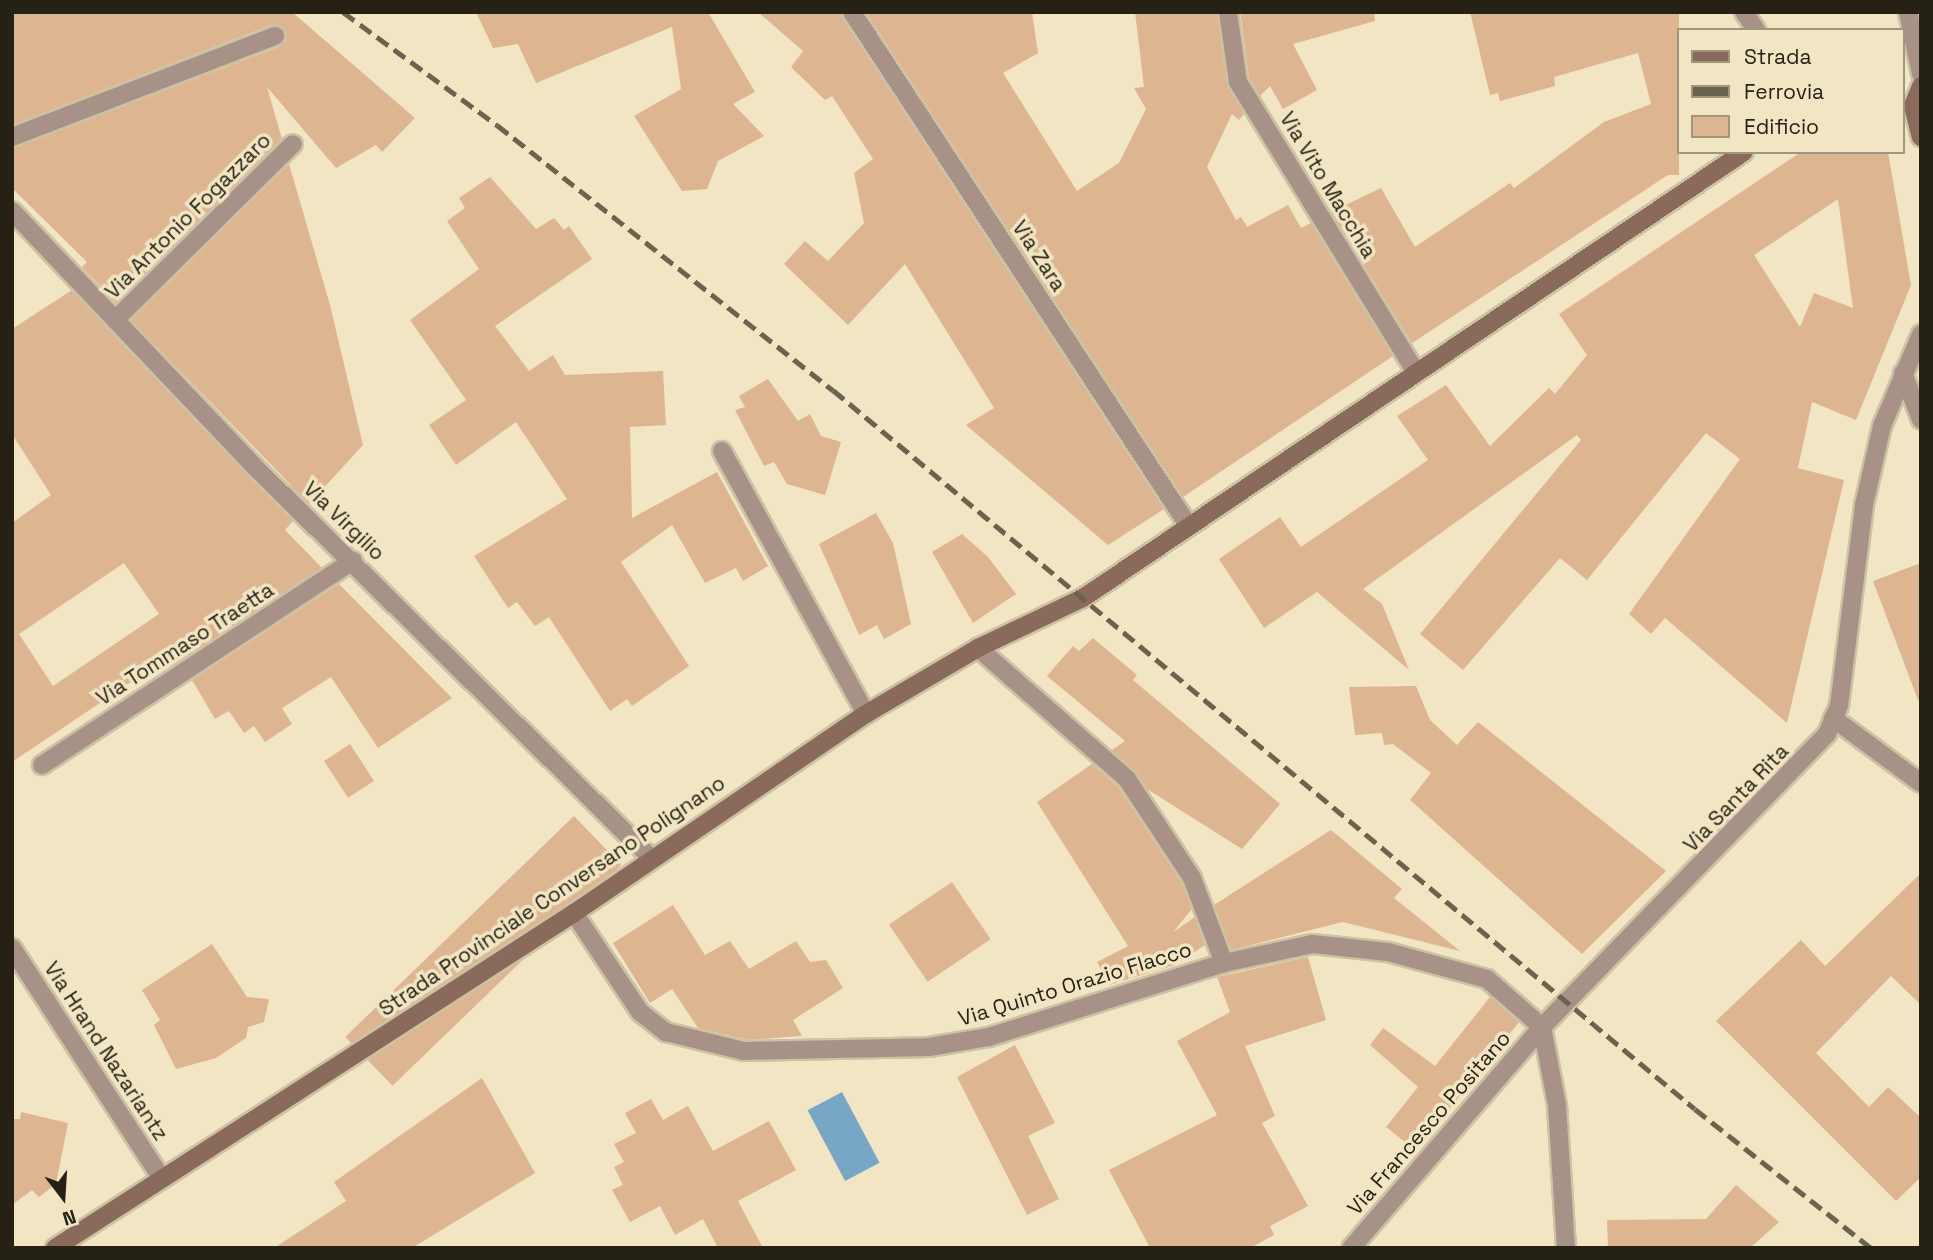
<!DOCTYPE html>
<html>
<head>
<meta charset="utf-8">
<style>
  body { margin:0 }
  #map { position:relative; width:1933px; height:1260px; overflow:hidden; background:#f1e5c3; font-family:"Space Grotesk",sans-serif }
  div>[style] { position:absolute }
  .water>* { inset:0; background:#78a7c6; transform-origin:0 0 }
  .building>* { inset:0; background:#deb591; transform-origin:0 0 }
  .roads { filter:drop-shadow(2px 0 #ccc2a4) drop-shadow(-2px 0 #ccc2a4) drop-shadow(0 2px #ccc2a4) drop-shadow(0 -2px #ccc2a4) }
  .minor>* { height:18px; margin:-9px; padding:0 9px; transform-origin:9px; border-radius:9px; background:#a89288 }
  .tertiary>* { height:18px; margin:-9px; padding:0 9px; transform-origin:9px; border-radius:9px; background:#a89288 }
  .secondary>* { height:18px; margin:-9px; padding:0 9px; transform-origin:9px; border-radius:9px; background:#896a5b }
  .rail>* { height:5px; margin-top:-2.5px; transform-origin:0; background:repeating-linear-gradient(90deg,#6a634f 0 14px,transparent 0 21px) }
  span { translate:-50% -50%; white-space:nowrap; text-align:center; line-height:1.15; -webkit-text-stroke:7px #f1e5c3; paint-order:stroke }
  .street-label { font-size:21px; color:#252114 }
  .frame { position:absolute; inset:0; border:14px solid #252114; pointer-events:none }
  .legend { position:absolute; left:1677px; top:28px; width:228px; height:126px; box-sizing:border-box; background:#f1e5c3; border:2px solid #9f977d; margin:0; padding:9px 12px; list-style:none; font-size:21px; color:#252114 }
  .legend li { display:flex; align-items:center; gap:14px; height:35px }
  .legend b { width:35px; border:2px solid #9f977d }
  .north { position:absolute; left:28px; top:1162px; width:70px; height:70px; -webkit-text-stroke:5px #f1e5c3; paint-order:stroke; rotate:163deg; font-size:19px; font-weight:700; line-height:28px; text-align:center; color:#252114 }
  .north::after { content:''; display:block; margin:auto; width:24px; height:32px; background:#252114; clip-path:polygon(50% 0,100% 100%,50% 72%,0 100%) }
</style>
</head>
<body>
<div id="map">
  <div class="water">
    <div style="left:842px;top:1092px;width:80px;height:39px;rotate:62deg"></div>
  </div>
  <div class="building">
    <div style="clip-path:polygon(12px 12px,292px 12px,415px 118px,382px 152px,376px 145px,336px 168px,267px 87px,282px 139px,116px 303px,82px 267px,87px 262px,12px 188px,12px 148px,279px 47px,286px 33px,271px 25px,12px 125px)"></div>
    <div style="clip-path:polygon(476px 12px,708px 12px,755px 92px,733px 104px,764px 136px,718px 161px,707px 189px,682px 191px,634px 116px,681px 89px,672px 27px,536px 83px,518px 44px,493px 48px)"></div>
    <div style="clip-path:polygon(758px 12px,841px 12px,1164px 509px,1108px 545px,966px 425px,994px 408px,905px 264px,848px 325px,784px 264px,805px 241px,828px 261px,864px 223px,854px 173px,873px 159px,832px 96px,825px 100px,791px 67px,803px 51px)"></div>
    <div style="clip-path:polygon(866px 12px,1032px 12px,1038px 53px,1003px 73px,1077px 191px,1119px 163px,1146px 109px,1134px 88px,1144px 87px,1135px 12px,1217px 12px,1227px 84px,1244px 114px,1239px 120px,1232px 114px,1207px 167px,1236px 220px,1241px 217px,1247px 227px,1288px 205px,1301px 228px,1311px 223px,1393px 356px,1183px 497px)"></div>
    <div style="clip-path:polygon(1240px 12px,1374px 12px,1375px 21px,1293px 44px,1317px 90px,1283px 109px,1270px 86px,1260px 96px,1249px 78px)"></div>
    <div style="clip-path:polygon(1470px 12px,1679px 12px,1679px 175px,1668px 175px,1412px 343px,1331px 212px,1381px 188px,1415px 247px,1510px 183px,1514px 188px,1604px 122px,1651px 104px,1638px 53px,1554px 77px,1555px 86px,1500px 101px,1498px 93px,1490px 95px)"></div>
    <div style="clip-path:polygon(evenodd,1801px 152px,1888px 152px,1911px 285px,1856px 420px,1812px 402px,1798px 468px,1844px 480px,1787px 723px,1665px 618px,1651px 634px,1629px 614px,1740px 459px,1706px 433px,1587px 580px,1560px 558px,1463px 670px,1420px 634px,1581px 440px,1577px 435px,1363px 589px,1382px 604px,1409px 670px,1317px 592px,1264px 628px,1219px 559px,1280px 517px,1301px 547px,1428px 460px,1397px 416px,1446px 385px,1490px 446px,1549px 388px,1555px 394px,1587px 355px,1559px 314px,1801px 152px,1838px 199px,1853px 308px,1814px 293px,1800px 327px,1754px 255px,1838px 199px)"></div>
    <div style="clip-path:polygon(289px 164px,330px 305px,363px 445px,309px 504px,131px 320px)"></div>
    <div style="clip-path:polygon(490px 177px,536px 229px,554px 218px,564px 230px,569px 226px,592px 259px,495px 326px,529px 371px,553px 355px,565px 375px,663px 371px,666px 425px,630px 427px,632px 518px,717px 472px,768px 566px,743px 581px,736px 568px,705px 583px,672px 525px,621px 562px,689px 666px,632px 706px,627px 699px,610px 711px,549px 617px,535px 626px,517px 602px,508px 608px,474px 556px,567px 499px,516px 422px,456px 465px,429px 425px,466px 400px,410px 320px,479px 269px,447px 221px,465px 208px,459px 198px)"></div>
    <div style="clip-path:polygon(evenodd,72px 290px,293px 521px,285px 530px,322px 568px,181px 661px,162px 671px,158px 664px,12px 762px,12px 523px,51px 495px,12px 434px,12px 329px,72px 290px,124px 563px,159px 614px,53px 686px,19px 634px,124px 563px)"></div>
    <div style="clip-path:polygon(768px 379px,798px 421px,810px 414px,821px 436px,841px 442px,825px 495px,787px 484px,774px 462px,764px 466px,735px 410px,745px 407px,739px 396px)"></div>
    <div style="clip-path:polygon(876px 513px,893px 543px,911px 624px,884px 639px,877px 625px,859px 635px,819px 544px)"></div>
    <div style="clip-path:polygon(962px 534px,988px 557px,1016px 594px,973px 623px,932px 552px)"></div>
    <div style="clip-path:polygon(1921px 563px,1921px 700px,1918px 700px,1873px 581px)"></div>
    <div style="clip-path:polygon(339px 584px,452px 698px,378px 748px,331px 677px,282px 708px,292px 724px,265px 742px,254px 726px,244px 733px,229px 711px,215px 719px,192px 680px)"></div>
    <div style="clip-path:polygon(1093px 638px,1137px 675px,1133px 680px,1280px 804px,1242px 849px,1147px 789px,1112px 750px,1125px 741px,1047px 676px,1073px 646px,1079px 651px)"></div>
    <div style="clip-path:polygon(1416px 686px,1430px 720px,1457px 745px,1478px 722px,1666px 871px,1582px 954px,1410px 800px,1431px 773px,1393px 744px,1384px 745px,1382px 733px,1355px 735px,1349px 687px)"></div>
    <div style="left:350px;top:744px;width:44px;height:31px;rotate:57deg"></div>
    <div style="clip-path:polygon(1092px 764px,1118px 787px,1182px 883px,1192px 909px,1173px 932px,1195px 917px,1205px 945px,1175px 965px,1109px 985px,1097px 962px,1128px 946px,1037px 802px)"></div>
    <div style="left:574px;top:816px;width:68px;height:318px;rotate:46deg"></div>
    <div style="clip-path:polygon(1331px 830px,1402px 889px,1394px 898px,1460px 951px,1343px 922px,1231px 950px,1214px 905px)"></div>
    <div style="clip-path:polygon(1921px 873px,1921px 1005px,1891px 976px,1816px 1053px,1869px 1107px,1888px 1087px,1921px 1118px,1921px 1177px,1896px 1201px,1716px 1021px,1801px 940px,1825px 966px)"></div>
    <div style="left:952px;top:882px;width:69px;height:76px;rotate:56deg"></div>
    <div style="clip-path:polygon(673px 905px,705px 955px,730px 941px,749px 969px,796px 941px,810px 962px,826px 960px,843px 988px,793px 1020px,802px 1036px,748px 1040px,698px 1028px,672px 989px,650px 1003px,613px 943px)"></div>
    <div style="clip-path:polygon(212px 944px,247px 997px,269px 999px,264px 1022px,248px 1027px,246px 1038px,216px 1058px,176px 1069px,154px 1025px,160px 1020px,142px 990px)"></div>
    <div style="clip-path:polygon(1308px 957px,1326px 1020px,1245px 1046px,1275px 1116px,1262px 1123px,1308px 1206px,1270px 1226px,1274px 1235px,1250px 1248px,1150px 1248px,1109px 1170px,1217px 1115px,1177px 1041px,1230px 1012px,1217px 977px)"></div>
    <div style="clip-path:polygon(1490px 997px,1519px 1022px,1416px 1151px,1386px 1127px,1418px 1087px,1370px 1045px,1383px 1028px,1435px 1066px)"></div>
    <div style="clip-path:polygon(1015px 1045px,1055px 1123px,1028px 1136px,1059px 1199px,1027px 1215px,957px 1077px)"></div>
    <div style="clip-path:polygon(482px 1078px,535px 1173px,412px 1248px,274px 1248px,346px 1201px,334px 1182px)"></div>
    <div style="clip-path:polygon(651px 1099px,663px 1120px,688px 1106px,713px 1151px,769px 1121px,796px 1170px,738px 1201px,763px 1248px,718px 1248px,703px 1219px,675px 1235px,660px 1206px,630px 1222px,612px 1190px,623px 1185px,614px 1167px,624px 1162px,614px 1144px,636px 1133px,625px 1113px)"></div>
    <div style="clip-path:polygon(21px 1112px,68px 1123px,56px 1184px,39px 1197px,32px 1190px,12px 1205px,12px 1119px,20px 1119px)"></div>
    <div style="clip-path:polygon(1736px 1185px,1779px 1222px,1750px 1248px,1608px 1248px,1607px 1220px,1706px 1219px)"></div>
  </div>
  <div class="roads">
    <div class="minor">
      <div style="left:852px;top:12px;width:613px;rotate:56.78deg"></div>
      <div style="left:1228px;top:12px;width:71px;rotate:81.9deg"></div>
      <div style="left:1238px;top:82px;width:340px;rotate:58.5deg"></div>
      <div style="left:1744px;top:12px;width:22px;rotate:56deg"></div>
      <div style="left:12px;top:137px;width:282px;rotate:-21deg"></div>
      <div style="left:115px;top:320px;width:250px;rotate:-44.7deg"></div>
      <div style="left:1903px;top:373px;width:50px;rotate:69deg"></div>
      <div style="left:722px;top:451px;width:300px;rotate:61.3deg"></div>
      <div style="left:978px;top:648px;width:198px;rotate:41.3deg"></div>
      <div style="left:1127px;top:779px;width:118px;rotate:56.7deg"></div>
      <div style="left:1192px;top:878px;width:91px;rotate:69.4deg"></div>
      <div style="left:1833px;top:718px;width:109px;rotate:36.5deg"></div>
      <div style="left:42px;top:765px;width:372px;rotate:-33.3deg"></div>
      <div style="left:574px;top:913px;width:119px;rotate:56.3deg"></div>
      <div style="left:640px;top:1012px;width:33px;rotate:38deg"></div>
      <div style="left:666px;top:1032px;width:80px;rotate:13.7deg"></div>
      <div style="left:744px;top:1051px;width:185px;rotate:-1.2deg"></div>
      <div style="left:929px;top:1047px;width:61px;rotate:-9.5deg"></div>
      <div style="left:989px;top:1037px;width:246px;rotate:-17.5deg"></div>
      <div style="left:1224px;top:963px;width:91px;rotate:-12.1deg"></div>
      <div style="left:1313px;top:944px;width:75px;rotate:6.1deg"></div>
      <div style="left:1388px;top:952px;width:103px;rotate:15.3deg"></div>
      <div style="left:1487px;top:979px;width:73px;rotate:41.1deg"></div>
      <div style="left:1542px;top:1027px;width:292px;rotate:130.8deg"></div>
      <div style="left:12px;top:948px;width:275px;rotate:57deg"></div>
    </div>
    <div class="tertiary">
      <div style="left:1908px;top:12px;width:63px;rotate:78.2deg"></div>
      <div style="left:12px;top:211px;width:360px;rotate:46.5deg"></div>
      <div style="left:260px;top:472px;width:548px;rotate:44.63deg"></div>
      <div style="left:1566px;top:1248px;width:143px;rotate:-93.6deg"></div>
      <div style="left:1557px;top:1105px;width:79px;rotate:-100.9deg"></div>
      <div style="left:1542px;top:1027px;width:409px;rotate:-45.8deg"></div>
      <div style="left:1827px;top:734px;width:30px;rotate:-67deg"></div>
      <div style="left:1839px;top:706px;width:203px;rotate:-82.9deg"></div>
      <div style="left:1864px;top:505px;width:81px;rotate:-77.2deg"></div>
      <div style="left:1882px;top:426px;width:100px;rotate:-67deg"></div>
    </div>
    <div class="secondary">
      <div style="left:1921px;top:86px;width:22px;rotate:112deg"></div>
      <div style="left:1913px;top:106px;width:32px;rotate:76deg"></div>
      <div style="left:55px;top:1248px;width:618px;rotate:-32.84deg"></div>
      <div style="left:574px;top:913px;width:353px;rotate:-34.3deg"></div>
      <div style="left:866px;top:714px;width:130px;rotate:-30.5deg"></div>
      <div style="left:978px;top:648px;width:116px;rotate:-25.5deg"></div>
      <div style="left:1083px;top:598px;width:797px;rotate:-34.01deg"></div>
    </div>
  </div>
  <div class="rail">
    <div style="left:343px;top:12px;width:191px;rotate:36.3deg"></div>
    <div style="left:497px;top:125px;width:428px;rotate:38.3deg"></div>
    <div style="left:833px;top:390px;width:1122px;rotate:39.83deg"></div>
    <div style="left:1695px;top:1109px;width:224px;rotate:38.3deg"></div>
  </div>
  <div class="street-label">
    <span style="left:1328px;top:185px;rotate:59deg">Via Vito Macchia</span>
    <span style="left:188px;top:216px;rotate:-45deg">Via Antonio Fogazzaro</span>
    <span style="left:1039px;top:256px;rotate:57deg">Via Zara</span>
    <span style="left:344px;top:521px;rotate:44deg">Via Virgilio</span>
    <span style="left:185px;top:644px;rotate:-33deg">Via Tommaso Traetta</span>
    <span style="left:1736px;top:798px;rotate:-46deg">Via Santa Rita</span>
    <span style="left:552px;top:896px;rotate:-34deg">Strada Provinciale Conversano Polignano</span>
    <span style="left:1075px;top:984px;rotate:-17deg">Via Quinto Orazio Flacco</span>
    <span style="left:106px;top:1051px;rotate:57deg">Via Hrand Nazariantz</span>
    <span style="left:1429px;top:1123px;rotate:-49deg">Via Francesco Positano</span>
  </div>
  <div class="frame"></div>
  <ul class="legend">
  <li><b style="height:9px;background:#896a5b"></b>Strada</li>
  <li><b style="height:9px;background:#6a634f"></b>Ferrovia</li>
  <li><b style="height:19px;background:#deb591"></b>Edificio</li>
  </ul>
  <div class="north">N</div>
</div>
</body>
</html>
